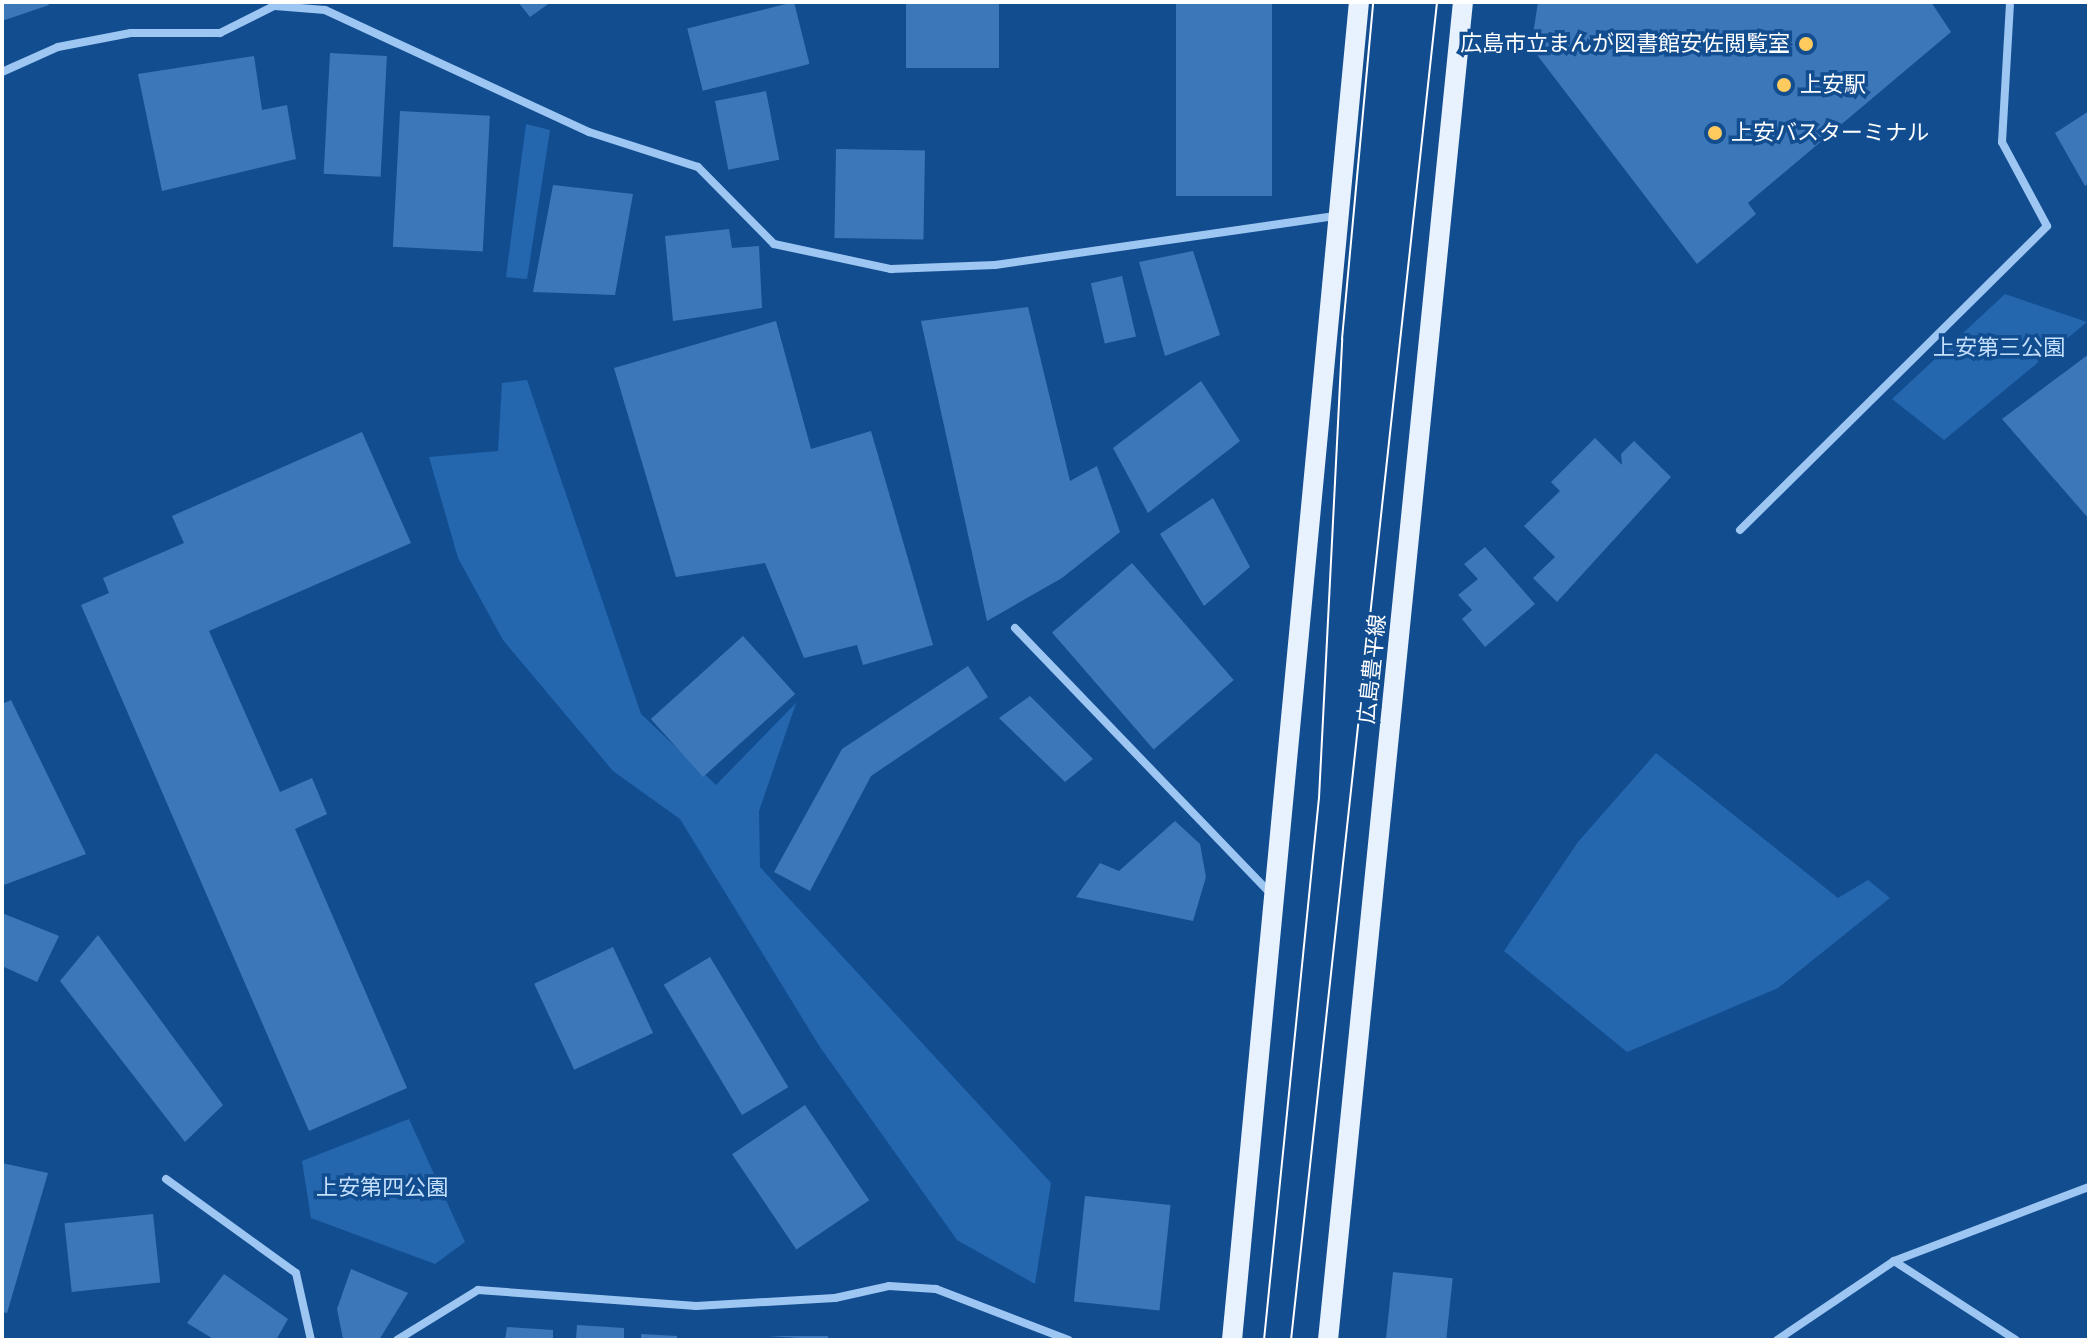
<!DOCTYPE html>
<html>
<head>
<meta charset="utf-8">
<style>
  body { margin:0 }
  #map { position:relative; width:2091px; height:1342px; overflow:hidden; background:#124d90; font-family:"Work Sans","Noto Sans JP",sans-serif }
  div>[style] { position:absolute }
  .green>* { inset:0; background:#2467af }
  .building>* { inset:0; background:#3b77b9; transform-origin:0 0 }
  .street>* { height:8px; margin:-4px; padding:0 4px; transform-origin:4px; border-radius:4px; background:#9dc6f2 }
  .primary>* { height:20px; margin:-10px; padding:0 10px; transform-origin:10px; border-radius:10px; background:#e8f2ff }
  .tram>* { height:2px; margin:-1px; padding:0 1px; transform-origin:1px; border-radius:1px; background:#fff }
  .dots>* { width:22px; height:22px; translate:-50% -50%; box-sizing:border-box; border:4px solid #124d90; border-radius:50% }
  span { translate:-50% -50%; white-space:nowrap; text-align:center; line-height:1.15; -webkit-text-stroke:7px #124d90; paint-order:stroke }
  .poi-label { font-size:22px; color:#fff }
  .right { translate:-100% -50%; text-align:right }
  .left { translate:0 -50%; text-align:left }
  .park-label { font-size:22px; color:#c4e0fd }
  .street-label { font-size:22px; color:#fff }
  .frame { position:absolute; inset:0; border:4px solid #fff; pointer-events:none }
</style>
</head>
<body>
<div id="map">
  <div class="green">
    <div style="clip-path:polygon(526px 124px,550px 130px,527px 279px,506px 277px)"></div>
    <div style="clip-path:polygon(2005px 294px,2087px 322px,1944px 440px,1892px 399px)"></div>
    <div style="clip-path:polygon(527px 380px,641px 714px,716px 785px,796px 703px,759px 811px,760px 867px,1051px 1183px,1035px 1284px,957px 1240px,820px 1047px,680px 819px,613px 771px,503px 640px,458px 558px,429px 457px,498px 451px,502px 383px)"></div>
    <div style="clip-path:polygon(1656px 753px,1838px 898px,1868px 880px,1890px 898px,1778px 988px,1627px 1052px,1504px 951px,1578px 842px)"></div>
    <div style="clip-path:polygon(409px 1119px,465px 1242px,435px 1264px,311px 1218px,302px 1161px)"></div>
  </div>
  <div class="building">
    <div style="clip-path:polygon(2px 2px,48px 2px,49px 5px,2px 21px)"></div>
    <div style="clip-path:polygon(518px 2px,551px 2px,530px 17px)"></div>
    <div style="left:794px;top:2px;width:64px;height:110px;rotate:76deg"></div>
    <div style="left:906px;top:2px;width:93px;height:66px"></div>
    <div style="left:1176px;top:2px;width:96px;height:194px"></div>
    <div style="clip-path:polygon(1538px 2px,1931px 2px,1951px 32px,1748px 203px,1756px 214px,1697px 264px,1531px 47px)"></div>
    <div style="left:330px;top:53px;width:57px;height:121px;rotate:3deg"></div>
    <div style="clip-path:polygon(254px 56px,262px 110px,287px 105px,296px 159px,162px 191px,138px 74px)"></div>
    <div style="left:766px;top:91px;width:70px;height:52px;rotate:79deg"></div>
    <div style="left:400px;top:111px;width:90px;height:136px;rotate:3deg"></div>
    <div style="clip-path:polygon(2089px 111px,2089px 183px,2085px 186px,2055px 133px)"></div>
    <div style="left:836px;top:149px;width:89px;height:89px;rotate:1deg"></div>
    <div style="clip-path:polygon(553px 185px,633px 194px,615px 295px,533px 292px)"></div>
    <div style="clip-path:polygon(729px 229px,732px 248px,759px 246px,762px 308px,673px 321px,665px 236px)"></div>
    <div style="clip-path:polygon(1193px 251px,1220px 335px,1165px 356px,1139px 262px)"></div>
    <div style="left:1122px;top:276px;width:62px;height:32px;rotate:77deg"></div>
    <div style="clip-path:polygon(1028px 307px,1070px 481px,1097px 466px,1120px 532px,1062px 578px,987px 621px,921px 321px)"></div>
    <div style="clip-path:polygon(776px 321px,811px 449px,871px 431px,933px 645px,863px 665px,857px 645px,804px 658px,765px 563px,676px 577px,614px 368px)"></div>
    <div style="clip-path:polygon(2089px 354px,2089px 519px,2002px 419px)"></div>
    <div style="clip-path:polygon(1201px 381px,1240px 441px,1148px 513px,1113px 448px)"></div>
    <div style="clip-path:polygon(362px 432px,411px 543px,209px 631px,280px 792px,312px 778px,327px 814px,295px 829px,407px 1088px,309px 1131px,81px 605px,109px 593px,103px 578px,184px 543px,172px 516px)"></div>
    <div style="clip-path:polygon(1595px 438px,1622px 465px,1621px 454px,1634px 441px,1671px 477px,1557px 602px,1533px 578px,1555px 557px,1524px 526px,1560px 491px,1551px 482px)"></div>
    <div style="clip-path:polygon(1213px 498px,1250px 567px,1204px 606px,1160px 534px)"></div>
    <div style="clip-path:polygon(1485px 547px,1535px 604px,1485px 647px,1462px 619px,1472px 610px,1458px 595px,1478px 579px,1464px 564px)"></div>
    <div style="left:1132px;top:563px;width:155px;height:106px;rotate:49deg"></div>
    <div style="left:743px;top:636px;width:78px;height:124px;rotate:48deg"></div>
    <div style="clip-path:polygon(968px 666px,988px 697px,871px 776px,810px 891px,774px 872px,842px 749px)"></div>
    <div style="clip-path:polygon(1030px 696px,1093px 759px,1065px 782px,999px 718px)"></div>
    <div style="clip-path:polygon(11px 700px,86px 854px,4px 885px,2px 704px)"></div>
    <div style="clip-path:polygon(1175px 821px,1200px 844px,1206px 877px,1193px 921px,1076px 897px,1100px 863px,1119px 871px)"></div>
    <div style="clip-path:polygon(2px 913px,59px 936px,37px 982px,2px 966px)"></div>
    <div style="clip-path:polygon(98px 935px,223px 1105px,185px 1142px,60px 981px)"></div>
    <div style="left:613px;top:947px;width:95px;height:87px;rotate:65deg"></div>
    <div style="left:710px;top:957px;width:152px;height:54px;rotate:59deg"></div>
    <div style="left:805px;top:1105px;width:115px;height:88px;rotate:56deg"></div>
    <div style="clip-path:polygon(2px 1163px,48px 1173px,7px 1313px,2px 1312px)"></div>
    <div style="left:1085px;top:1196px;width:86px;height:106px;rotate:6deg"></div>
    <div style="left:153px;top:1214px;width:69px;height:89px;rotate:84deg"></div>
    <div style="clip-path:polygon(351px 1269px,408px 1293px,379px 1340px,343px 1339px,337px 1309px)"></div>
    <div style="left:1393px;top:1272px;width:60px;height:68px;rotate:6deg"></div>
    <div style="clip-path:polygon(224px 1274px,288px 1319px,276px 1340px,215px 1340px,187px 1323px)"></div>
    <div style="clip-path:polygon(577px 1325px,624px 1328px,624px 1340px,576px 1340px)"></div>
    <div style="clip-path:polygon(507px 1327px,553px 1330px,553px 1340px,505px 1340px)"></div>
    <div style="clip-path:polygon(641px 1334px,677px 1336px,677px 1340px,641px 1340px)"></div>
    <div style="clip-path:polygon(768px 1336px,828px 1336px,828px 1340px)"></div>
  </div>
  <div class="street">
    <div style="left:275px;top:6px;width:50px;rotate:4.6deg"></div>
    <div style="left:325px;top:10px;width:291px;rotate:24.8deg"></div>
    <div style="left:589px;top:132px;width:114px;rotate:17.8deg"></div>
    <div style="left:698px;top:167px;width:108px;rotate:45.4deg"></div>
    <div style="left:774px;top:244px;width:120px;rotate:12.1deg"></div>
    <div style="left:891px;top:269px;width:104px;rotate:-2.2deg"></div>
    <div style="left:995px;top:265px;width:345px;rotate:-8.2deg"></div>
    <div style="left:2px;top:72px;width:61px;rotate:-24.1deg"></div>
    <div style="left:58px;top:47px;width:74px;rotate:-10.9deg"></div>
    <div style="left:131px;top:33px;width:89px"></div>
    <div style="left:220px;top:33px;width:65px;rotate:-26.6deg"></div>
    <div style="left:1740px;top:530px;width:432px;rotate:-44.7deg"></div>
    <div style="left:2047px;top:226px;width:95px;rotate:-118.2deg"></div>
    <div style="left:2002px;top:142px;width:140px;rotate:-86.7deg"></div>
    <div style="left:1015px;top:628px;width:371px;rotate:46.1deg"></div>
    <div style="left:166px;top:1179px;width:160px;rotate:35.9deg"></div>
    <div style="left:296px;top:1273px;width:69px;rotate:77.4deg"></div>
    <div style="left:1894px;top:1261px;width:145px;rotate:32.9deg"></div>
    <div style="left:397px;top:1340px;width:95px;rotate:-31.7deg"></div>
    <div style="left:478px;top:1290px;width:219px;rotate:4.2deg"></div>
    <div style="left:696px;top:1306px;width:139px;rotate:-3.3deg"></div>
    <div style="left:835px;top:1298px;width:55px;rotate:-12.5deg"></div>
    <div style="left:889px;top:1286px;width:47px;rotate:3.7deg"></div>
    <div style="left:936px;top:1289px;width:142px;rotate:21deg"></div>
    <div style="left:1777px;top:1340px;width:141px;rotate:-34deg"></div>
    <div style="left:1894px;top:1261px;width:209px;rotate:-20.8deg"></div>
  </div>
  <div class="primary">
    <div style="left:1232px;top:1340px;width:1344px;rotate:-84.58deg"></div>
    <div style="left:1328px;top:1340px;width:1345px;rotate:-84.24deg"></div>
  </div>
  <div class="tram">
    <div style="left:1264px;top:1340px;width:545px;rotate:-84.21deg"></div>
    <div style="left:1319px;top:798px;width:460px;rotate:-87.1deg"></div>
    <div style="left:1342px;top:339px;width:338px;rotate:-84.7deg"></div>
    <div style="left:1291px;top:1340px;width:1346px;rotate:-83.77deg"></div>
  </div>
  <div class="dots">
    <div style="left:1806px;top:44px;background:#ffcb5e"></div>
    <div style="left:1784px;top:85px;background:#ffcb5e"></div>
    <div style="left:1715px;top:133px;background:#ffcb5e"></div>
  </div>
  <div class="poi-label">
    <span class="right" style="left:1790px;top:44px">広島市立まんが図書館安佐閲覧室</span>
    <span class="left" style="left:1800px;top:85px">上安駅</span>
    <span class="left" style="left:1731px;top:133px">上安バスターミナル</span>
  </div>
  <div class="park-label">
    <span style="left:1999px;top:348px">上安第三公園</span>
    <span style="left:382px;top:1188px">上安第四公園</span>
  </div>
  <div class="street-label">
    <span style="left:1372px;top:669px;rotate:-84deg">広島豊平線</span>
  </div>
  <div class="frame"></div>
</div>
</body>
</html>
